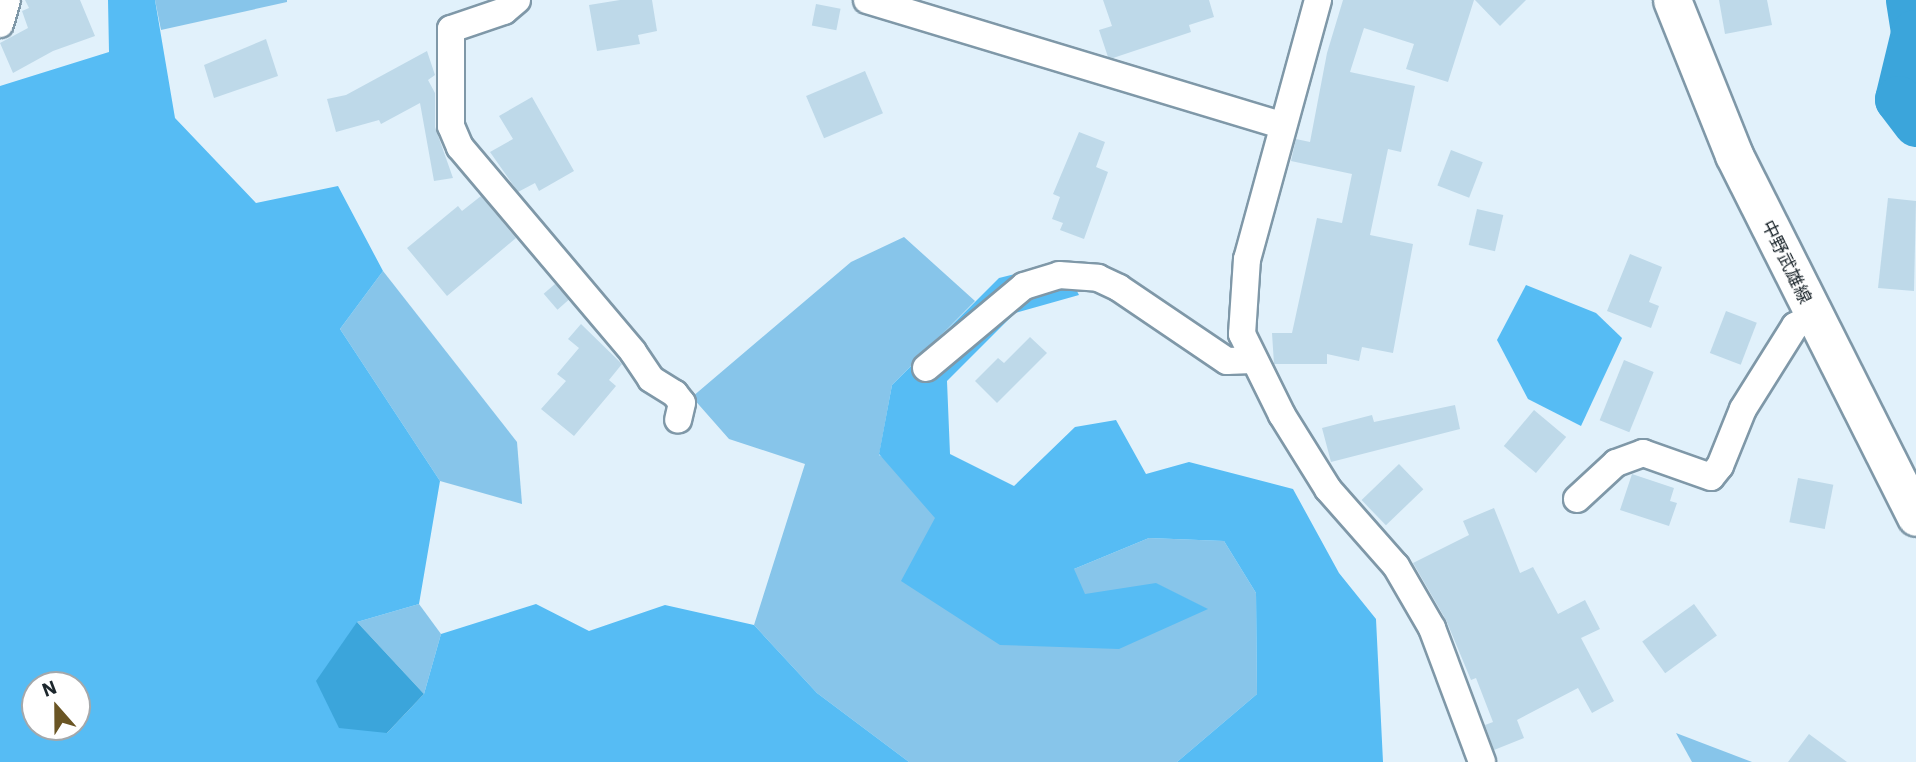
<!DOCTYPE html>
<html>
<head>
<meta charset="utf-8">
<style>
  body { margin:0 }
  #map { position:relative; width:1916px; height:762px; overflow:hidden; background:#e1f1fb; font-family:"IBM Plex Sans","Noto Sans JP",sans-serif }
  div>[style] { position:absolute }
  .green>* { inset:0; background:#87c5ea }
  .forest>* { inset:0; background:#56bcf4 }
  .water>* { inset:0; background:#3ba5db }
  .river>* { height:47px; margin:-23.5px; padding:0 23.5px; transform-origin:23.5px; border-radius:23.5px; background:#3ba5db }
  .building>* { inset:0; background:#bed9e9; transform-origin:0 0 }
  .roads { filter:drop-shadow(2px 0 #7f98a8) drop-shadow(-2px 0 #7f98a8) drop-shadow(0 2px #7f98a8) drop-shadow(0 -2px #7f98a8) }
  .street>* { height:26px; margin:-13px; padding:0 13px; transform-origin:13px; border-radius:13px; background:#fff }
  .secondary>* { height:37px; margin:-18.5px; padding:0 18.5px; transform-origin:18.5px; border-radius:18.5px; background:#fff }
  span { translate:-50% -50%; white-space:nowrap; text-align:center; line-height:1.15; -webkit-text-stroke:5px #fff; paint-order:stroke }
  .street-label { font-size:18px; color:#1c262c }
  .north { position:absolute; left:21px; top:671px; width:70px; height:70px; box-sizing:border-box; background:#fff; border:2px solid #a4a8ab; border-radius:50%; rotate:339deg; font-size:19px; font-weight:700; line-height:28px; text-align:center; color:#1c262c }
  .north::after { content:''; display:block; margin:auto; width:24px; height:32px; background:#6a5524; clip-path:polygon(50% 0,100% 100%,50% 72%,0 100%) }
</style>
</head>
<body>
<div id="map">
  <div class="green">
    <div style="clip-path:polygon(155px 0,287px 0,287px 2px,161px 30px)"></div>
    <div style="clip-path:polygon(904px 237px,975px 301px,892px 385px,879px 455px,1074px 569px,1149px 538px,1224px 541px,1256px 593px,1257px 694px,1177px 762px,909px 762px,817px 693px,754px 625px,805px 464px,729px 439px,692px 397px,851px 262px)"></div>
    <div style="clip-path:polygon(383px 271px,517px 442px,522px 504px,440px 481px,340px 329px)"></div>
    <div style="clip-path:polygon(419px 604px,441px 634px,424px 694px,357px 622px)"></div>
    <div style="clip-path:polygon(1676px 733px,1752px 762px,1692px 762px)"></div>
  </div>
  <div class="forest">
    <div style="clip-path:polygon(evenodd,108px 0,155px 0,175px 118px,256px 203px,338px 186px,383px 271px,340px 329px,440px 481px,419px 604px,357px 622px,387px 733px,424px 694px,441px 634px,536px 604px,589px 631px,665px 605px,754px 625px,817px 693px,909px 762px,0 762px,0 86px,109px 52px,108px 0,35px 685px,77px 685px,77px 727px,35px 727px,35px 685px)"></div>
    <div style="clip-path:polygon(1062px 262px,1079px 295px,1015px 313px,947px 381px,950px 454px,1014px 486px,1075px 427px,1116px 420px,1146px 474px,1189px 462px,1293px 489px,1339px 573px,1376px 619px,1383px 762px,1177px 762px,1257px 694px,1256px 593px,1224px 541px,1149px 538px,1074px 569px,1085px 594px,1156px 583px,1208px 609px,1119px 649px,1000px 645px,901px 581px,935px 518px,879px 454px,892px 385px,999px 278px)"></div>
    <div style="clip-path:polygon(1526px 285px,1596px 313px,1622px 338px,1581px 426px,1528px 399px,1497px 340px)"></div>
  </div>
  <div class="water">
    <div style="clip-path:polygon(357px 622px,424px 694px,387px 733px,339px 728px,316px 681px)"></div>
  </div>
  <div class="river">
    <div style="left:1909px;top:0;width:33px;rotate:81deg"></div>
    <div style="left:1914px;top:33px;width:68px;rotate:103.6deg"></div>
    <div style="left:1898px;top:99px;width:30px;rotate:53deg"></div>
  </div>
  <div class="building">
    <div style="clip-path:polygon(25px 0,80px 0,95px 36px,53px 51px,13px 73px,0 43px,28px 28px,22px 11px,29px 8px)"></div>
    <div style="clip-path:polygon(620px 0,652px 0,657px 31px,638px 35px,640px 44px,597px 51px,589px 5px)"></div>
    <div style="clip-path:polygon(1103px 0,1209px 0,1214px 17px,1189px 25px,1191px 32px,1113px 58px,1108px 57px,1099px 30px,1112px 26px)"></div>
    <div style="clip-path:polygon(1343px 0,1474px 0,1448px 82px,1406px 69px,1414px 44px,1364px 28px,1350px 72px,1415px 86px,1401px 152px,1388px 149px,1370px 235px,1413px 244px,1393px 353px,1362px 347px,1359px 361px,1327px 354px,1327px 364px,1274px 364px,1272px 333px,1292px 333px,1317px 218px,1342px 223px,1352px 174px,1291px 161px,1296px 139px,1310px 142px,1327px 53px)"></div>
    <div style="clip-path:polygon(1475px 0,1526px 0,1500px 26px)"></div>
    <div style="clip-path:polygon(1719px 0,1767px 0,1772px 25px,1725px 34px)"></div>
    <div style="left:816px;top:4px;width:25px;height:22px;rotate:11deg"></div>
    <div style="clip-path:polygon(266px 39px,278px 76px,214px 98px,204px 65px)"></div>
    <div style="clip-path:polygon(427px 51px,435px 75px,428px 80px,435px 93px,435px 127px,453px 178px,434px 181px,420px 103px,381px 124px,379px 120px,336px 132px,327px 99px,346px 95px)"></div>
    <div style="left:865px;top:71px;width:46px;height:64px;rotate:67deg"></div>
    <div style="clip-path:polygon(532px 97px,574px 171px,539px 191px,535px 183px,518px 192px,490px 152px,513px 139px,499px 116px)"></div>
    <div style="clip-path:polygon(1079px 132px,1105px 142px,1096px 167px,1108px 172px,1084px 239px,1060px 230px,1063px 223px,1052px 219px,1060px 197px,1053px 194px)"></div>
    <div style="left:1451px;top:150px;width:34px;height:38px;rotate:21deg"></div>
    <div style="clip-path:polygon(481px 196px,516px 238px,447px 296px,407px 248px,458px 206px,462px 211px)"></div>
    <div style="clip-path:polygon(1888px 198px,1916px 201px,1914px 291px,1878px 288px)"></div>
    <div style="left:1477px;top:209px;width:27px;height:37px;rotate:13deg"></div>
    <div style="clip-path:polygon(1630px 254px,1662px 267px,1649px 302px,1659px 306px,1651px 328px,1607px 311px)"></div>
    <div style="left:555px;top:284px;width:21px;height:15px;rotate:49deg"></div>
    <div style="left:1726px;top:311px;width:33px;height:45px;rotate:21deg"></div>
    <div style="clip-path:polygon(581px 324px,622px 364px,609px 380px,616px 386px,574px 436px,541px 409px,566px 381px,557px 374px,579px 348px,568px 339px)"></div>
    <div style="clip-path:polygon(1030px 337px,1047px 353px,997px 403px,975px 381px,998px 358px,1004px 363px)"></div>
    <div style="left:1624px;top:360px;width:32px;height:65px;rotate:22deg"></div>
    <div style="clip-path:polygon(1455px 405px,1460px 429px,1331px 462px,1322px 428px,1372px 415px,1374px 422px)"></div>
    <div style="left:1534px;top:410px;width:42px;height:47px;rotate:40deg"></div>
    <div style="left:1399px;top:464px;width:35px;height:52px;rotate:46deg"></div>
    <div style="clip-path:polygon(1632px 474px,1674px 488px,1670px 501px,1677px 503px,1669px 526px,1620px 510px)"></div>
    <div style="left:1798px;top:478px;width:36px;height:45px;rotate:11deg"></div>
    <div style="clip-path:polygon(1494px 508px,1520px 573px,1533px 567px,1558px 614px,1585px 600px,1600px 629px,1581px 638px,1614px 701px,1592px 713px,1578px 688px,1517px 720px,1524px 738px,1494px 750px,1485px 725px,1493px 722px,1476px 678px,1471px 680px,1446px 620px,1413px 563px,1469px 535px,1463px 521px)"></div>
    <div style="left:1694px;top:604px;width:39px;height:64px;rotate:54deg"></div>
    <div style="clip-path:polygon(1809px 734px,1847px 762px,1788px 762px)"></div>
  </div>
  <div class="roads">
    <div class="street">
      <div style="left:517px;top:0;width:17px;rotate:140deg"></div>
      <div style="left:504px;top:11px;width:56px;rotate:161.2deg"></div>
      <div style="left:451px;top:29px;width:97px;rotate:90deg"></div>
      <div style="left:451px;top:126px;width:23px;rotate:67deg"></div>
      <div style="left:460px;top:147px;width:268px;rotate:49.8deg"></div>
      <div style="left:633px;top:352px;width:32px;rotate:56deg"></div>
      <div style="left:651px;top:379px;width:28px;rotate:32deg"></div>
      <div style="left:675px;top:394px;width:11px;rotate:52deg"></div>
      <div style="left:682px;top:403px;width:17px;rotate:103deg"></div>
      <div style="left:867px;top:0;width:432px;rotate:16.8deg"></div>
      <div style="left:1318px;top:0;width:269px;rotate:105.3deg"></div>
      <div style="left:1247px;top:259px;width:75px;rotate:93.8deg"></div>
      <div style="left:1242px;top:334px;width:90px;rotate:63.7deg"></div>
      <div style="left:1282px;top:415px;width:87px;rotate:58.1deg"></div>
      <div style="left:1328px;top:489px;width:103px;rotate:48.6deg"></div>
      <div style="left:1396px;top:566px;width:72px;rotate:59.9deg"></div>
      <div style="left:1432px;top:628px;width:143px;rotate:69.5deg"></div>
      <div style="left:0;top:24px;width:25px;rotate:-74deg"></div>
      <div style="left:926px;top:368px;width:128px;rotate:-39.9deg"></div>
      <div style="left:1024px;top:286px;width:37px;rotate:-17deg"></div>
      <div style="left:1059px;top:275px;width:39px;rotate:4deg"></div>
      <div style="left:1098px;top:278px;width:23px;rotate:25deg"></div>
      <div style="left:1119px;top:288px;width:130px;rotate:34.1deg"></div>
      <div style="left:1227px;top:361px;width:25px;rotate:-2deg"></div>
      <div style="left:1577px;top:499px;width:53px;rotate:-42.7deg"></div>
      <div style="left:1616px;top:463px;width:29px;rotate:-20deg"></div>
      <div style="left:1643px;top:453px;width:72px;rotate:19.4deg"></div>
      <div style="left:1711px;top:477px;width:14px;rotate:-51deg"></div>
      <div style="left:1720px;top:466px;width:61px;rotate:-68deg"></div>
      <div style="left:1743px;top:409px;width:98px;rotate:-57.9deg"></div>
      <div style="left:1795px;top:326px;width:19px;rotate:-28deg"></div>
    </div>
    <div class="secondary">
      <div style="left:1672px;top:0;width:167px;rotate:68.2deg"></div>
      <div style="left:1734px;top:155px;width:405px;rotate:63.3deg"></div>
    </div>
  </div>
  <div class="street-label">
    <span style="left:1786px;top:262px;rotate:64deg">中野武雄線</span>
  </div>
  <div class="north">N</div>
</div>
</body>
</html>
